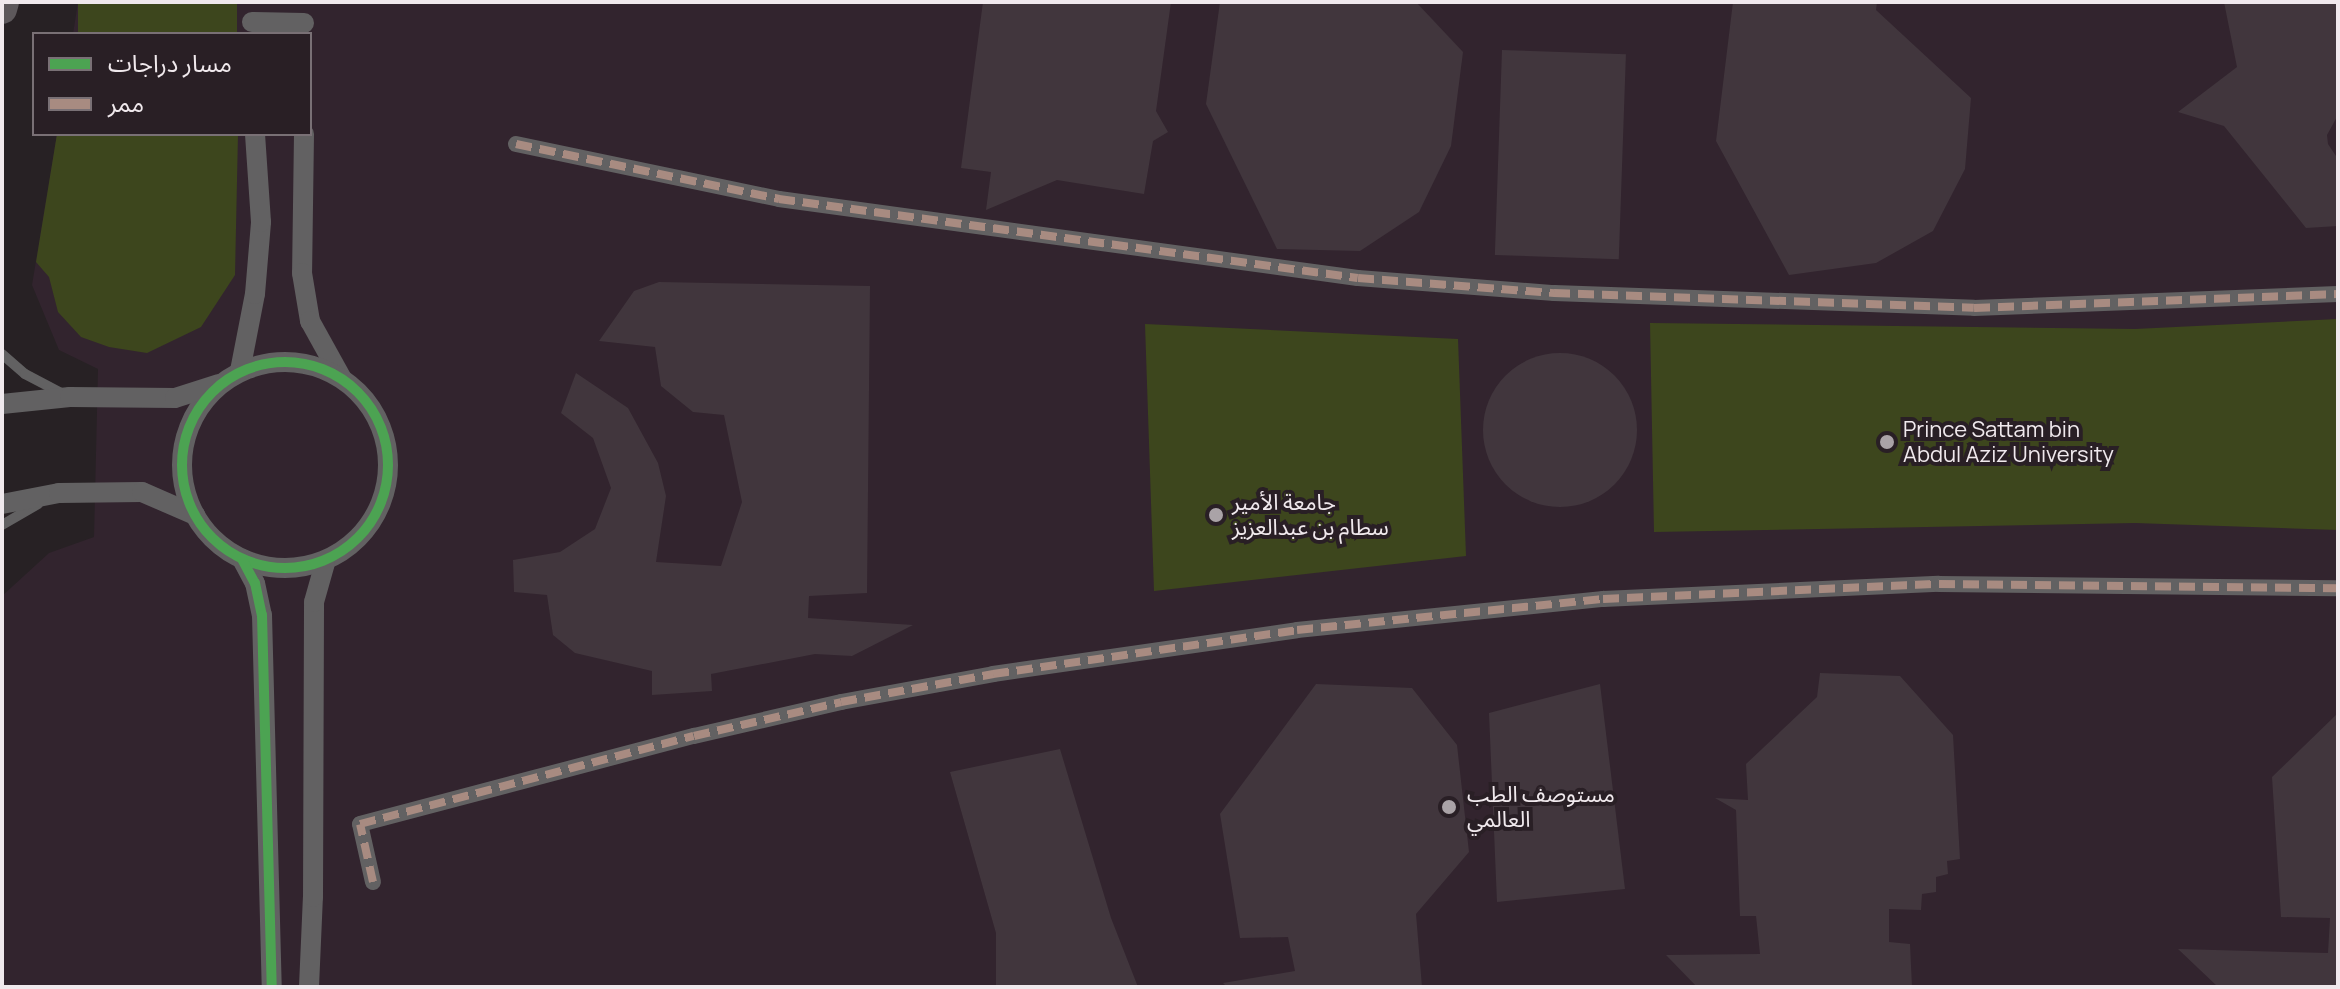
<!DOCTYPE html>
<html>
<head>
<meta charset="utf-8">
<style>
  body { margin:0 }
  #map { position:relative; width:2340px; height:989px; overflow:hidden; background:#272124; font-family:Manrope,"Noto Sans Arabic",sans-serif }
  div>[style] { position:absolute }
  .built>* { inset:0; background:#32242e }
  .green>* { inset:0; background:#3d461d; transform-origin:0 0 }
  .building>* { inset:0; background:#41363d; transform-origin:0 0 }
  .round { border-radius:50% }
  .service>* { height:10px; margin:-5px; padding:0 5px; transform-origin:5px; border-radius:5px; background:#626162 }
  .pedestrian>* { height:16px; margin:-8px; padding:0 8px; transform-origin:8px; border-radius:8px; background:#626162 }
  .minor>* { height:20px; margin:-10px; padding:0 10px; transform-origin:10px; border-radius:10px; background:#626162 }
  .minor>.ring { margin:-10px; padding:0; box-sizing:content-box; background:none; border:20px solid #626162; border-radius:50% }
  .secondary>* { height:30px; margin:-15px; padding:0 15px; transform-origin:15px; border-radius:15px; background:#5d585b }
  .quiet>* { height:8px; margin-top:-4px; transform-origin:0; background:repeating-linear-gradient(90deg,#a88b81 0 16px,transparent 0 24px) }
  .cycleway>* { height:10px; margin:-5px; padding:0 5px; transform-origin:5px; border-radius:5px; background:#4ca352 }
  .cycleway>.ring { margin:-5px; padding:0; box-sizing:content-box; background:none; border:10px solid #4ca352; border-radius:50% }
  .dots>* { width:22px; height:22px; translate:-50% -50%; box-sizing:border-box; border:4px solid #291f25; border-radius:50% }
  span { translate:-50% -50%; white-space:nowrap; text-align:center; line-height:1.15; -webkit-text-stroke:8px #291f25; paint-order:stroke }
  .poi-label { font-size:22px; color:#f0e9ed }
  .left { translate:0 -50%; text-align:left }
  .frame { position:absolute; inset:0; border:4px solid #f0e9ed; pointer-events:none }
  .legend { position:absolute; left:32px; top:32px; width:280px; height:104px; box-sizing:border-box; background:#291f25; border:2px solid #797075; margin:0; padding:10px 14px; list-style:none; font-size:24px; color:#f0e9ed }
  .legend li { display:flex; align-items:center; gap:16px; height:40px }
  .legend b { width:40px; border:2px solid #797075 }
</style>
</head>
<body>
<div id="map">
  <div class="built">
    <div style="clip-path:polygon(78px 2px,2338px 2px,2338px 987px,2px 987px,2px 596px,49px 553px,94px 537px,98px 369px,59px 350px,32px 285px,57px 134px,310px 134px,310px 34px,73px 34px)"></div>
  </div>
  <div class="green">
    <div style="left:78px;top:2px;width:159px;height:32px"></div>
    <div style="clip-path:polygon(57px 134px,238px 134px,235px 275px,201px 327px,147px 353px,109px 347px,81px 337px,58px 312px,49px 277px,36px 262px)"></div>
    <div style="clip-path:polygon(2338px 319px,2338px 530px,2135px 523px,1654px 532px,1650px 323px,2135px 329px)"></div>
    <div style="clip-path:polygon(1145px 324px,1458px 339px,1466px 556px,1154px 591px)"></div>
  </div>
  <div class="building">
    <div style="clip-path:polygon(983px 2px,1171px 2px,1156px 111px,1168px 132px,1153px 141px,1144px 194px,1057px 180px,986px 210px,991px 172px,961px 168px)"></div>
    <div style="clip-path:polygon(1220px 2px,1416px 2px,1463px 52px,1451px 146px,1419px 212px,1360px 251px,1277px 249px,1206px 104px)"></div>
    <div style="clip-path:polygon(1733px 2px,1877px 2px,1876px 10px,1971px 98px,1965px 169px,1933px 231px,1876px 263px,1789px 275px,1716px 141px)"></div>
    <div style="clip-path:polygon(2224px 2px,2338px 2px,2338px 115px,2327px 135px,2328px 144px,2338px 159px,2338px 226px,2306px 228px,2224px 126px,2178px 112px,2237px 67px)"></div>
    <div style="left:1502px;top:50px;width:124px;height:205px;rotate:2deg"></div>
    <div style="clip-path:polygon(659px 282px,870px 286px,867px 593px,809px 596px,808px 618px,913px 625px,852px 656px,815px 654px,711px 674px,712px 691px,652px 695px,652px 671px,575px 653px,553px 635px,547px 595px,514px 592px,513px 560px,560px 552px,595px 529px,611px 488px,593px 438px,561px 413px,576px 373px,628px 408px,658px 463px,666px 496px,656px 562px,721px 566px,742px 502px,724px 415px,693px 412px,661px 386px,655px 347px,599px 341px,634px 291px)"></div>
    <div class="round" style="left:1483px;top:353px;width:154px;height:154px"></div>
    <div style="clip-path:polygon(1820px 673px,1900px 676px,1953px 735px,1960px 859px,1947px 861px,1948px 874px,1936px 877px,1936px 892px,1922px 894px,1921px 910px,1889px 909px,1889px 942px,1910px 944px,1912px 987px,1697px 987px,1666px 955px,1760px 954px,1756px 916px,1740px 916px,1736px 810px,1715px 798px,1748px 800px,1746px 764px,1817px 697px)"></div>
    <div style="clip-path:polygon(1316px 684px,1412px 688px,1457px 745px,1469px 852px,1416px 914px,1422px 987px,1227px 987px,1223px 983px,1295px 971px,1288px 937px,1240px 938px,1220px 814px)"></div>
    <div style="clip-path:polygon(1600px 684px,1625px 889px,1497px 902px,1489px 713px)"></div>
    <div style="clip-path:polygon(2338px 713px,2338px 987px,2218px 987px,2178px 949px,2328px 953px,2330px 918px,2281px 917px,2272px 777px)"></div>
    <div style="clip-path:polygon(1060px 749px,1111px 918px,1138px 987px,996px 987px,996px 933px,950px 772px)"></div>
  </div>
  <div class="service">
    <div style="left:2px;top:354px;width:30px;rotate:41deg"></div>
    <div style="left:25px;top:374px;width:45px;rotate:27.7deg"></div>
    <div style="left:2px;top:525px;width:42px;rotate:-30.3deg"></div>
  </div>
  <div class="pedestrian">
    <div style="left:516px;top:144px;width:269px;rotate:11.8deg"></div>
    <div style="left:779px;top:199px;width:584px;rotate:7.77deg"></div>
    <div style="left:1358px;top:278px;width:197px;rotate:4.4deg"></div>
    <div style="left:1554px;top:293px;width:420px;rotate:2deg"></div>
    <div style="left:1974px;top:308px;width:364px;rotate:-2.2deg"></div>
    <div style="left:373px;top:882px;width:59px;rotate:-102.6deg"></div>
    <div style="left:360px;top:824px;width:345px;rotate:-14.8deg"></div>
    <div style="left:694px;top:736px;width:151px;rotate:-13deg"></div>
    <div style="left:841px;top:702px;width:155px;rotate:-10.4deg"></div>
    <div style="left:993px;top:674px;width:307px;rotate:-8.2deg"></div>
    <div style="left:1297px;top:630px;width:308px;rotate:-5.8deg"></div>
    <div style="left:1603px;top:599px;width:336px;rotate:-2.6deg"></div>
    <div style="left:1939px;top:584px;width:399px;rotate:0.6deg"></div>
  </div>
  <div class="minor">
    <div style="left:252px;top:22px;width:52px;rotate:1.1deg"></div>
    <div style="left:304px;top:134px;width:139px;rotate:90.8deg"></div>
    <div style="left:302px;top:273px;width:49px;rotate:80.5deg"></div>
    <div style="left:310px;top:321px;width:64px;rotate:61deg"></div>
    <div class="ring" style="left:182px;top:362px;width:186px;height:186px"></div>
    <div style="left:240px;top:371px;width:78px;rotate:-79deg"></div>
    <div style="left:255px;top:294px;width:72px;rotate:-85.2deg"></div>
    <div style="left:261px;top:222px;width:88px;rotate:-93.9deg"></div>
    <div style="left:2px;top:404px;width:68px;rotate:-5.9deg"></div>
    <div style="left:70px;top:397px;width:105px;rotate:0.5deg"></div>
    <div style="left:175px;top:398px;width:46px;rotate:-17.7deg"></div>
    <div style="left:2px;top:504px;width:58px;rotate:-10.9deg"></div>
    <div style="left:59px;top:493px;width:83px;rotate:-0.7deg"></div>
    <div style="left:142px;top:492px;width:58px;rotate:23.5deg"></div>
    <div style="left:242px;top:559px;width:27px;rotate:62deg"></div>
    <div style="left:255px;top:583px;width:33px;rotate:78deg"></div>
    <div style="left:262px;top:615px;width:372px;rotate:88.5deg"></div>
    <div style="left:309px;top:987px;width:90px;rotate:-87.5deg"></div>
    <div style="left:313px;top:897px;width:295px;rotate:-89.8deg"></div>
    <div style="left:314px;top:602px;width:41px;rotate:-74.2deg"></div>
  </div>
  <div class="secondary">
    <div style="left:2px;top:9px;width:7px;rotate:-74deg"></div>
  </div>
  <div class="quiet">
    <div style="left:516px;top:144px;width:269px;rotate:11.8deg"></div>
    <div style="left:779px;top:199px;width:584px;rotate:7.77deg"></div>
    <div style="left:1358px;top:278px;width:197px;rotate:4.4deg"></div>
    <div style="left:1554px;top:293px;width:420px;rotate:2deg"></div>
    <div style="left:1974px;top:308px;width:364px;rotate:-2.2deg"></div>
    <div style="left:373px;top:882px;width:59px;rotate:-102.6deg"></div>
    <div style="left:360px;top:824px;width:345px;rotate:-14.8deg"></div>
    <div style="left:694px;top:736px;width:151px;rotate:-13deg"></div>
    <div style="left:841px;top:702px;width:155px;rotate:-10.4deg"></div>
    <div style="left:993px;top:674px;width:307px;rotate:-8.2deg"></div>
    <div style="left:1297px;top:630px;width:308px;rotate:-5.8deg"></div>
    <div style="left:1603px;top:599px;width:336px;rotate:-2.6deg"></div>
    <div style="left:1939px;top:584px;width:399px;rotate:0.6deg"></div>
  </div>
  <div class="cycleway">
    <div class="ring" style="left:182px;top:362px;width:196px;height:196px"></div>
    <div style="left:242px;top:559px;width:27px;rotate:62deg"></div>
    <div style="left:255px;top:583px;width:33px;rotate:78deg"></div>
    <div style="left:262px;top:615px;width:372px;rotate:88.5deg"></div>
  </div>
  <div class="dots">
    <div style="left:1887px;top:442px;background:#aaa3a7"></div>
    <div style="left:1216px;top:515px;background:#aaa3a7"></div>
    <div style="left:1449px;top:807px;background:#aaa3a7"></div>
  </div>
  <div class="poi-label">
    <span class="left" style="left:1903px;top:442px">Prince Sattam bin<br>Abdul Aziz University</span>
    <span class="left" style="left:1232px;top:515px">جامعة الأمير<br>سطام بن عبدالعزيز</span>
    <span class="left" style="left:1467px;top:807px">مستوصف الطب<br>العالمي</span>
  </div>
  <div class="frame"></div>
  <ul class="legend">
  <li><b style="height:10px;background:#4ca352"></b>مسار دراجات</li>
  <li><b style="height:10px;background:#a88b81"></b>ممر</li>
  </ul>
</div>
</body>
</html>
